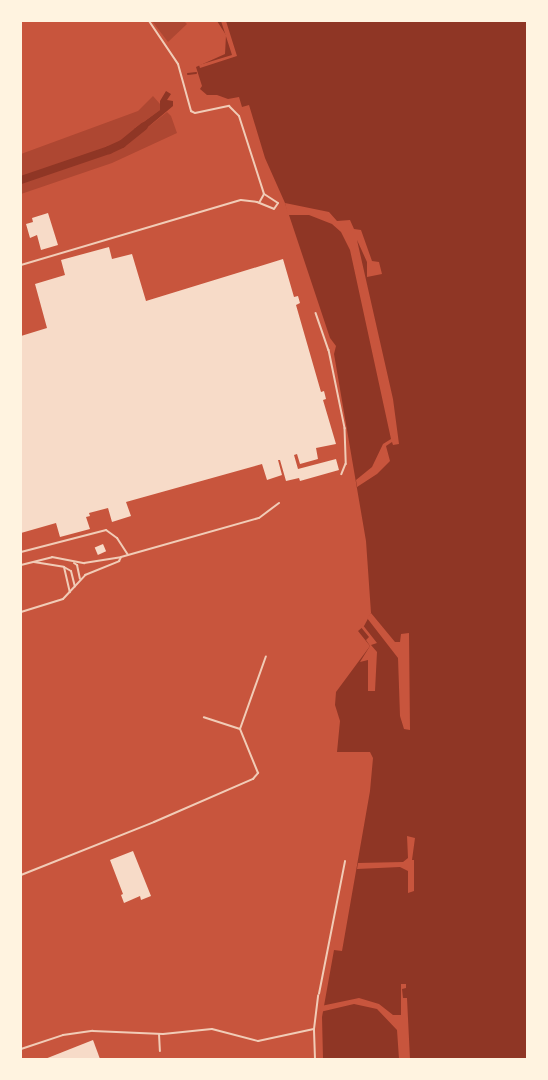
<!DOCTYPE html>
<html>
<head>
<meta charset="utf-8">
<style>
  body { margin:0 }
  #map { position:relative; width:548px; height:1080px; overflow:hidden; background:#c8553d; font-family:"PT Sans Narrow",sans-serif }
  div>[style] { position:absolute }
  .green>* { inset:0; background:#ae4732 }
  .water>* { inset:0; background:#8f3625 }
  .pier>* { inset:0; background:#c8553d }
  .stream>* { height:1.5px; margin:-0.75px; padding:0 0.75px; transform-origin:0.75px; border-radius:0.75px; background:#8f3625 }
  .river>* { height:8px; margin:-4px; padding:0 4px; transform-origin:4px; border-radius:4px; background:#8f3625 }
  .building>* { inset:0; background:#f7dbc8; transform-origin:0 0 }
  .service>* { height:1.5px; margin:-0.75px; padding:0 0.75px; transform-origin:0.75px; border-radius:0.75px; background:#f1ccb7 }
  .minor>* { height:2px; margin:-1px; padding:0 1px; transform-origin:1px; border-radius:1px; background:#f1ccb7 }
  span { translate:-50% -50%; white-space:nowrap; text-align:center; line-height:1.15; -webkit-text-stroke:5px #fff3e0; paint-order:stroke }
  .frame { position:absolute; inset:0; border:22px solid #fff3e0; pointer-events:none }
</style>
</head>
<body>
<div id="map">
  <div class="green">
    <div style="clip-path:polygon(152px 21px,184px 21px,187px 24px,168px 42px)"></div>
    <div style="clip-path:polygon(153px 96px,160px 104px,160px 110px,135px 128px,142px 132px,167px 112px,171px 116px,177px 133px,112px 163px,21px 194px,21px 154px,138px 111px)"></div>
  </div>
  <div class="water">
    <div style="clip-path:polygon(217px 21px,527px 21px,527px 1059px,323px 1059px,322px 1017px,334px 950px,342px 951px,370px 791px,373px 758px,370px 752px,337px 752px,340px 721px,335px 705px,336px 692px,370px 646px,358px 631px,364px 626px,371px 613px,366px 541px,334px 354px,336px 346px,330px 338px,285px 203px,265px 158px,249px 105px,242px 107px,239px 97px,228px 99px,217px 95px,207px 95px,200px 89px,202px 86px,196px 67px,225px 54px,226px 35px)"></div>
    <div style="clip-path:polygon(166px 91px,171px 94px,167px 100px,173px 101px,173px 106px,142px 132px,134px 129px,160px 110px,160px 101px)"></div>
  </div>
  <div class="pier">
    <div style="clip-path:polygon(221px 21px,226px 21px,237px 56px,200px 68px,199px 65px,232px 55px)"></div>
    <div style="clip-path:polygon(285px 203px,329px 212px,337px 221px,350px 220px,354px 229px,361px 230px,372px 261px,379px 262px,382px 274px,367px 277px,367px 262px,357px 240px,393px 399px,399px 444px,393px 445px,392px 442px,386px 446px,390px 461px,377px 474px,357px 487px,356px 480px,372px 467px,383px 444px,391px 439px,350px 250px,341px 232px,332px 224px,309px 215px,288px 215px)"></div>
    <div style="clip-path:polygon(371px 613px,395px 642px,400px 642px,401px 634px,409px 633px,410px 730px,404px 729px,400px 716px,398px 658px,367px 618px)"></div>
    <div style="clip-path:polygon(362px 624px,377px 643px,371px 645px,377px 652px,375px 691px,368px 691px,368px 660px,360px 662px,370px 646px,366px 640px,369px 637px,360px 626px)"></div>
    <div style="clip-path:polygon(407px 836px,415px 838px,412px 860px,414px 860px,414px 891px,408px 893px,408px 871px,400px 867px,357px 869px,358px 863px,403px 862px,408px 858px)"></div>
    <div style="clip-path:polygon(401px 984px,406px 984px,406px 988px,402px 989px,403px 998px,407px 998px,410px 1059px,399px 1059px,397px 1030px,377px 1009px,354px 1004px,320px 1012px,321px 1006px,359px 998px,379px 1004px,393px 1015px,401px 1015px)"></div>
  </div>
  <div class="stream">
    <div style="left:188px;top:74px;width:8px;rotate:-7deg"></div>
  </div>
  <div class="river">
    <div style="left:21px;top:180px;width:93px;rotate:-18.8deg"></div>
    <div style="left:109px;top:150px;width:14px;rotate:-25deg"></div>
    <div style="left:122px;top:144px;width:28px;rotate:-39deg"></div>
  </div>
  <div class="building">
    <div style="clip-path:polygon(48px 213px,58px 245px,41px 250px,37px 235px,30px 238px,26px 224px,33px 222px,32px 218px)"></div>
    <div style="clip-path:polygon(109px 247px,112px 259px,132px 254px,146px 301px,283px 259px,294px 297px,298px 296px,300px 303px,296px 305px,321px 392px,324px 391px,326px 399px,323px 400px,336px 444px,316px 448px,318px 459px,300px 464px,297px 454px,294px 455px,298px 469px,336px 459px,339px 470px,300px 481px,299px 478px,286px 481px,280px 460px,278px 460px,282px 475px,267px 480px,262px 464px,126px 502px,131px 516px,112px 522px,108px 508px,89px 513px,90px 516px,86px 517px,90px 529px,60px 537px,56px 523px,21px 533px,21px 336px,47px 328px,35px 284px,65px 275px,61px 260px)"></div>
    <div style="left:103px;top:544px;width:8px;height:9px;rotate:67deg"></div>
    <div style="clip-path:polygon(133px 851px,151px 896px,141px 900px,140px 896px,124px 903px,121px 895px,123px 894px,110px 860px)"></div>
    <div style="clip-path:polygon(93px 1040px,100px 1059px,45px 1059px)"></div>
  </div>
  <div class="service">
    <div style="left:316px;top:313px;width:39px;rotate:71deg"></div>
    <div style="left:329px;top:350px;width:80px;rotate:78.4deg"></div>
    <div style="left:345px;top:428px;width:36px;rotate:88deg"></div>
    <div style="left:346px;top:464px;width:11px;rotate:112deg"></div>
    <div style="left:319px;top:994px;width:135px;rotate:-78.9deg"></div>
  </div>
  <div class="minor">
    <div style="left:149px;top:21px;width:52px;rotate:56deg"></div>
    <div style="left:178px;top:64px;width:49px;rotate:74.5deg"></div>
    <div style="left:191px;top:111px;width:4px;rotate:27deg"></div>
    <div style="left:195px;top:113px;width:35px;rotate:-12deg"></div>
    <div style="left:229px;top:106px;width:14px;rotate:45deg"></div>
    <div style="left:239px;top:116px;width:82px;rotate:72.2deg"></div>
    <div style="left:264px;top:194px;width:10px;rotate:119deg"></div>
    <div style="left:21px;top:265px;width:229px;rotate:-16.5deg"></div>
    <div style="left:241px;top:200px;width:16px;rotate:7deg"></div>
    <div style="left:257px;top:202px;width:18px;rotate:22deg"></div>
    <div style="left:274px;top:209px;width:7px;rotate:-56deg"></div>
    <div style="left:278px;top:203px;width:17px;rotate:-147deg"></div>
    <div style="left:21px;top:552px;width:88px;rotate:-14.5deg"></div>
    <div style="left:106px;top:530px;width:14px;rotate:36deg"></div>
    <div style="left:117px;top:538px;width:20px;rotate:57deg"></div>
    <div style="left:34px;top:562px;width:30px;rotate:9deg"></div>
    <div style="left:64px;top:567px;width:26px;rotate:77deg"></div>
    <div style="left:74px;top:563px;width:4px;rotate:34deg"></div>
    <div style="left:77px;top:565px;width:14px;rotate:78deg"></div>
    <div style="left:21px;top:565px;width:32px;rotate:-14deg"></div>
    <div style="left:52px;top:557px;width:33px;rotate:11deg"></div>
    <div style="left:84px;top:563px;width:37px;rotate:-9deg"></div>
    <div style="left:121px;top:557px;width:143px;rotate:-15.8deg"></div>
    <div style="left:259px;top:518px;width:25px;rotate:-37deg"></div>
    <div style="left:64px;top:567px;width:8px;rotate:30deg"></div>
    <div style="left:71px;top:571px;width:16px;rotate:76deg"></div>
    <div style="left:21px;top:612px;width:44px;rotate:-17.2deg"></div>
    <div style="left:63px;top:599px;width:33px;rotate:-47deg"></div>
    <div style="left:85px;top:575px;width:37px;rotate:-22deg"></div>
    <div style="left:119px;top:561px;width:4px;rotate:-63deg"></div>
    <div style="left:240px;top:729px;width:77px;rotate:-70.4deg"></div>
    <div style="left:21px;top:875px;width:143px;rotate:-21.7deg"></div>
    <div style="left:154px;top:822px;width:108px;rotate:-23.5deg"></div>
    <div style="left:253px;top:779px;width:8px;rotate:-50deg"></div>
    <div style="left:258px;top:773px;width:48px;rotate:-112.2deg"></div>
    <div style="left:240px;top:729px;width:38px;rotate:-162deg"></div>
    <div style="left:159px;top:1034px;width:17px;rotate:87deg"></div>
    <div style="left:21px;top:1049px;width:44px;rotate:-18.4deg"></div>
    <div style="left:63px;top:1035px;width:30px;rotate:-8deg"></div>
    <div style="left:93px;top:1031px;width:70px;rotate:2.5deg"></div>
    <div style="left:163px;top:1034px;width:49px;rotate:-5.8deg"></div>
    <div style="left:212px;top:1029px;width:48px;rotate:14.6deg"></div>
    <div style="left:258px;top:1041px;width:57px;rotate:-12.1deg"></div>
    <div style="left:315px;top:1059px;width:30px;rotate:-92deg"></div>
    <div style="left:314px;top:1029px;width:34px;rotate:-83deg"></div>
  </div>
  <div class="frame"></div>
</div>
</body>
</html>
